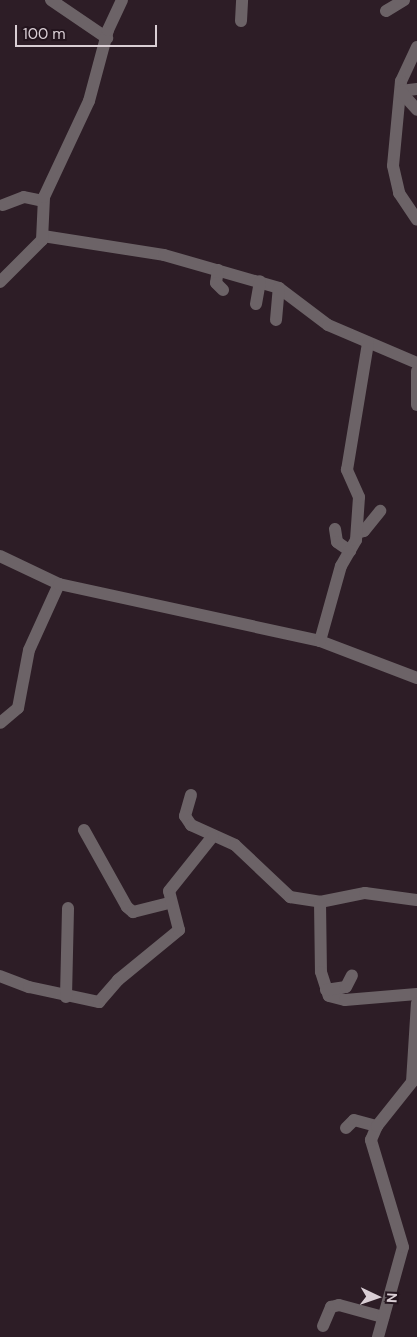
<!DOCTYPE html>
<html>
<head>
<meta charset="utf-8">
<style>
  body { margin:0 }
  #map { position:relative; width:417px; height:1337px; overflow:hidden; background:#2d1d26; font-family:"DM Sans",sans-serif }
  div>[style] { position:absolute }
  .minor>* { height:12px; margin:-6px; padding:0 6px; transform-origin:6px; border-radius:6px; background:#6c6367 }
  span { translate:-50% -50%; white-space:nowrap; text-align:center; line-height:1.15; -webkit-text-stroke:5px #23141d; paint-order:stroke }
  .north { position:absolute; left:352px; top:1272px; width:50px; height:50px; -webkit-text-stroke:4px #23141d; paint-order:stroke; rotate:93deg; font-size:14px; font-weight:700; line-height:20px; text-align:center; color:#d9ced4 }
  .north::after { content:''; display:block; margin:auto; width:18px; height:22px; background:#d9ced4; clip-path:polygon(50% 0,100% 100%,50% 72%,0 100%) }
  .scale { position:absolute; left:15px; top:25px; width:142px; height:22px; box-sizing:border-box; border:2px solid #d9ced4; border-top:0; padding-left:6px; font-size:15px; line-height:18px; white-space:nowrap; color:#d9ced4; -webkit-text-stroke:4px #23141d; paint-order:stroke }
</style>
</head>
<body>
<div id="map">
  <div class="minor">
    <div style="left:51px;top:0;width:68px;rotate:34.2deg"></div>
    <div style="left:386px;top:11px;width:21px;rotate:-31deg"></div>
    <div style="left:241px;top:21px;width:21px;rotate:-87deg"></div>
    <div style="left:417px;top:47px;width:38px;rotate:115deg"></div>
    <div style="left:401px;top:81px;width:85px;rotate:95.4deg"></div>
    <div style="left:393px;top:166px;width:28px;rotate:77deg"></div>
    <div style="left:399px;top:193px;width:32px;rotate:56deg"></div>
    <div style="left:401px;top:91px;width:16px;rotate:-7deg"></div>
    <div style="left:401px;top:92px;width:24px;rotate:48deg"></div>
    <div style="left:3px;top:205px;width:22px;rotate:-21deg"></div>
    <div style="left:24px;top:197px;width:19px;rotate:12deg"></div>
    <div style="left:43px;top:236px;width:122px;rotate:8.9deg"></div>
    <div style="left:164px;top:255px;width:120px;rotate:16deg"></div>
    <div style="left:279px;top:288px;width:61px;rotate:37.1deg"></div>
    <div style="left:328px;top:325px;width:97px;rotate:23.1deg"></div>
    <div style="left:218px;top:270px;width:13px;rotate:99deg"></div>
    <div style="left:216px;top:283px;width:10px;rotate:45deg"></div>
    <div style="left:0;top:282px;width:59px;rotate:-45deg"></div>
    <div style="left:42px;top:240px;width:43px;rotate:-87.3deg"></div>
    <div style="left:44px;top:197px;width:106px;rotate:-64.9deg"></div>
    <div style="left:89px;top:101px;width:73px;rotate:-75deg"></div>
    <div style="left:108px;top:30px;width:33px;rotate:-65deg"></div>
    <div style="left:256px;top:304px;width:23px;rotate:-80deg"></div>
    <div style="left:276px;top:320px;width:32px;rotate:-85deg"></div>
    <div style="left:417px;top:371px;width:34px;rotate:90deg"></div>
    <div style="left:335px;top:529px;width:13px;rotate:81deg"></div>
    <div style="left:337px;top:542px;width:16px;rotate:35deg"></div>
    <div style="left:357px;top:533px;width:7px;rotate:-16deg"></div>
    <div style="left:364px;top:531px;width:26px;rotate:-51deg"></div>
    <div style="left:0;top:556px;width:65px;rotate:25.4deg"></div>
    <div style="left:59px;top:584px;width:72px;rotate:114.4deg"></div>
    <div style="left:29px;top:650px;width:59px;rotate:100.7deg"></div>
    <div style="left:18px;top:708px;width:23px;rotate:140deg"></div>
    <div style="left:59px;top:584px;width:267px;rotate:12.3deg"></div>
    <div style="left:320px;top:641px;width:104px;rotate:20.9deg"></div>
    <div style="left:320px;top:641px;width:78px;rotate:-74.4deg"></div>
    <div style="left:341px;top:566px;width:30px;rotate:-60deg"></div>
    <div style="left:356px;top:540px;width:43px;rotate:-86deg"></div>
    <div style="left:359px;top:497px;width:30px;rotate:-114deg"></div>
    <div style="left:347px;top:470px;width:129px;rotate:-80.6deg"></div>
    <div style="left:191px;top:795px;width:22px;rotate:106deg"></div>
    <div style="left:185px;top:816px;width:11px;rotate:56deg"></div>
    <div style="left:191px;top:825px;width:48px;rotate:24.4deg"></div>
    <div style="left:235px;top:845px;width:76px;rotate:43.4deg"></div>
    <div style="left:290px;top:897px;width:30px;rotate:9deg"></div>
    <div style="left:320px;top:902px;width:46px;rotate:-11.3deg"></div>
    <div style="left:365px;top:893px;width:52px;rotate:7.7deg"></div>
    <div style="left:84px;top:830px;width:88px;rotate:60.8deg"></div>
    <div style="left:127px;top:907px;width:8px;rotate:40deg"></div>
    <div style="left:133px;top:912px;width:37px;rotate:-14deg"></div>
    <div style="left:320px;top:902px;width:70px;rotate:89.2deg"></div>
    <div style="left:321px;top:972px;width:25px;rotate:72deg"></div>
    <div style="left:329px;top:996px;width:16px;rotate:14deg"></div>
    <div style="left:345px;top:1000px;width:72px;rotate:-4.8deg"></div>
    <div style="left:0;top:976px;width:31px;rotate:21deg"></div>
    <div style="left:29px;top:987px;width:72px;rotate:12.1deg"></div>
    <div style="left:99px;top:1002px;width:29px;rotate:-49deg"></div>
    <div style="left:118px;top:980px;width:79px;rotate:-39.3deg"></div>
    <div style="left:179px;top:930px;width:40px;rotate:-104.4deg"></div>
    <div style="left:169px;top:891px;width:70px;rotate:-51.3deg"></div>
    <div style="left:326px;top:990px;width:20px;rotate:-9deg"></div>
    <div style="left:346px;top:987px;width:13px;rotate:-63deg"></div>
    <div style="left:66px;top:997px;width:89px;rotate:-88.7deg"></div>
    <div style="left:346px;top:1128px;width:11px;rotate:-45deg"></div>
    <div style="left:354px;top:1120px;width:24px;rotate:15deg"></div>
    <div style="left:323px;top:1326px;width:21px;rotate:-67deg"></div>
    <div style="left:331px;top:1307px;width:8px;rotate:-14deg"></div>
    <div style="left:339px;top:1305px;width:46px;rotate:15.3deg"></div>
    <div style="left:378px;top:1337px;width:93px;rotate:-74.5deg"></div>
    <div style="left:403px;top:1247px;width:112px;rotate:-106.7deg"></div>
    <div style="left:371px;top:1140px;width:15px;rotate:-67deg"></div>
    <div style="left:377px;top:1126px;width:56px;rotate:-51.5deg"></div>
    <div style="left:412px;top:1082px;width:79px;rotate:-86.4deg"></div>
  </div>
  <div class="north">N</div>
  <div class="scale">100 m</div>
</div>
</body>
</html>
